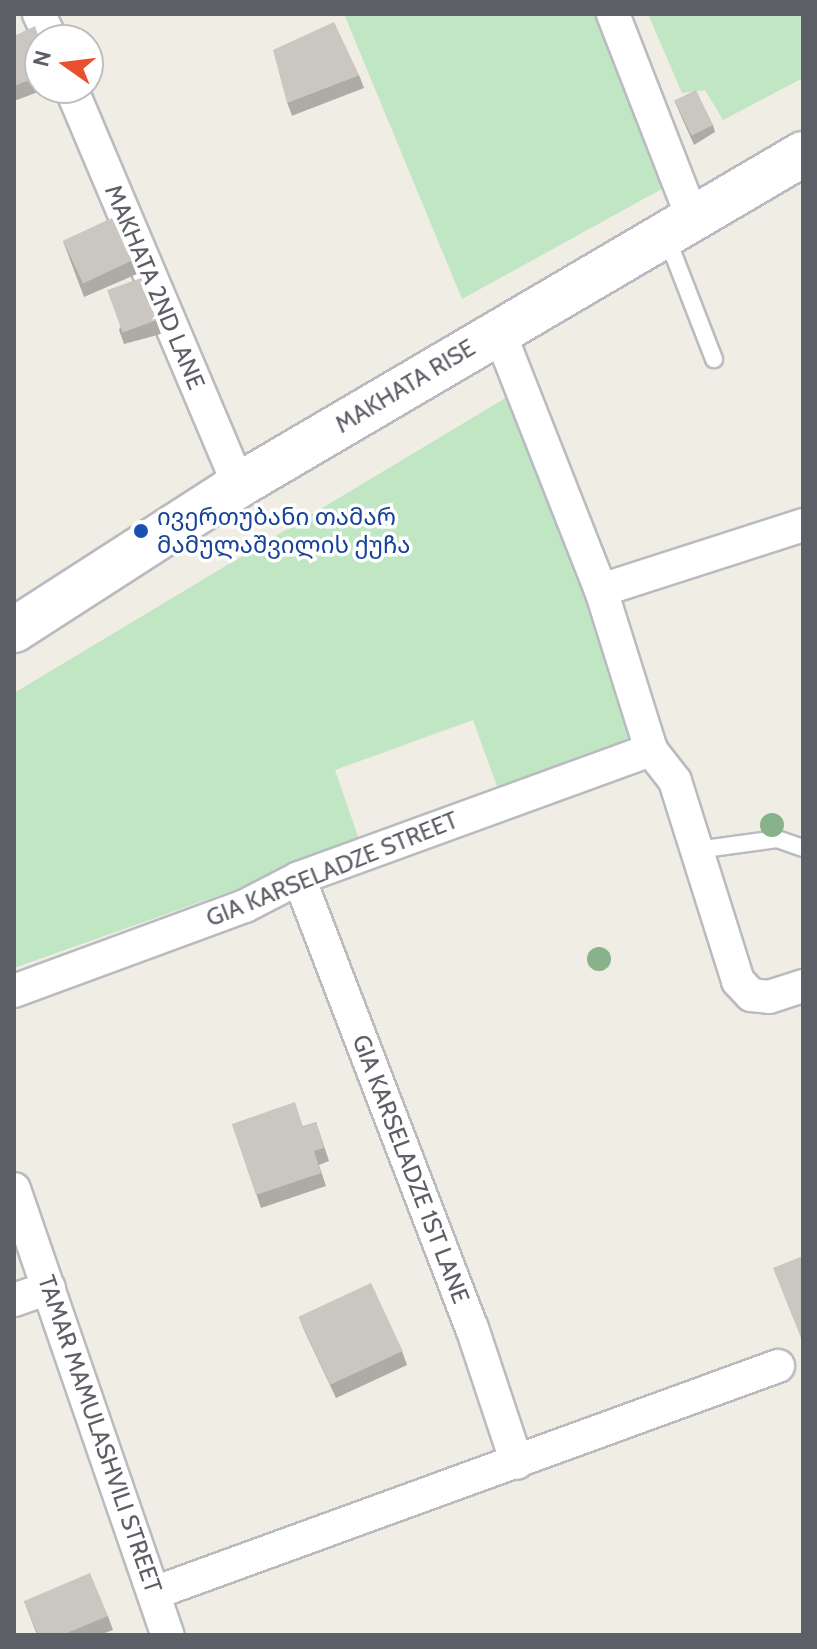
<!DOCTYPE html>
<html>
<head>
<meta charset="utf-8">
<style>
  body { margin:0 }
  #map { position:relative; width:817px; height:1649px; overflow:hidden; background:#efede4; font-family:Cabin,"Noto Sans Georgian",sans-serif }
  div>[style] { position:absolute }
  .green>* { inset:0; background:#c0e6c4 }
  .roads { filter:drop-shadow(2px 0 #b9bbc0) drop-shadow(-2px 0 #b9bbc0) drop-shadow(0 2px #b9bbc0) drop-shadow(0 -2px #b9bbc0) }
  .lane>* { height:16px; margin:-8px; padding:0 8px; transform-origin:8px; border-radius:8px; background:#fff }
  .street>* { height:32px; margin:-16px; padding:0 16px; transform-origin:16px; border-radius:16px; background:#fff }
  .secondary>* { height:44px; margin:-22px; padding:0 22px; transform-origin:22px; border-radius:22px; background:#fff }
  .trees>* { width:24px; height:24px; margin:-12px; border-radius:50%; background:#88b38a }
  .wall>* { inset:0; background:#aeaba6; transform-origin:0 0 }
  .building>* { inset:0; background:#cac7c1; transform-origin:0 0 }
  .dots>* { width:22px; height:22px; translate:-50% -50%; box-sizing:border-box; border:4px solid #fff; border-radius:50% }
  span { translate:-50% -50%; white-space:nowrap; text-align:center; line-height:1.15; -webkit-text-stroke:7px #fff; paint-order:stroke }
  .street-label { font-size:24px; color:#5c5f65 }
  .transit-label { font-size:24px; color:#164399 }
  .left { translate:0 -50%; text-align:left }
  .frame { position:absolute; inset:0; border:16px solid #5c5f65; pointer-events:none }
  .north { position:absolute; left:24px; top:24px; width:80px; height:80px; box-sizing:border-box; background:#fff; border:2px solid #bebfc1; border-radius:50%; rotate:284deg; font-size:22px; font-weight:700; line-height:32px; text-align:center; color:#5c5f65 }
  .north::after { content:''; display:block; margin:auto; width:28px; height:36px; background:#ea502f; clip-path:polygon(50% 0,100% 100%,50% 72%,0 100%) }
</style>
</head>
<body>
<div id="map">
  <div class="green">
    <div style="clip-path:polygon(344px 14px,598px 14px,669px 185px,462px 299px)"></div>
    <div style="clip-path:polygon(648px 14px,803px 14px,803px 78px,723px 120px,705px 90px,682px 93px)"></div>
    <div style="clip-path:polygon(507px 397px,529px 428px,634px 737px,500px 795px,473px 720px,335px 770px,361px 845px,14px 968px,14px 693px)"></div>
  </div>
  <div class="roads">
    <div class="lane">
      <div style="left:667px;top:238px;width:130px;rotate:68.8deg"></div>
      <div style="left:697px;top:850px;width:81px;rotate:-7.8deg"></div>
      <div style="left:777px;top:839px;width:28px;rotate:19deg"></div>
    </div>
    <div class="street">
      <div style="left:39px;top:14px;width:29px;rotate:65deg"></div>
      <div style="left:613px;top:14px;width:218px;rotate:68.7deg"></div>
      <div style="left:71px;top:88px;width:431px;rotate:67.1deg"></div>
      <div style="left:498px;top:329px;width:281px;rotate:68.5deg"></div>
      <div style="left:601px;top:590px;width:212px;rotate:-17.8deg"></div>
      <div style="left:601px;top:590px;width:168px;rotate:72.6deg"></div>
      <div style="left:651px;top:750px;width:39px;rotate:52deg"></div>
      <div style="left:675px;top:781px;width:210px;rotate:72.5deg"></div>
      <div style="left:738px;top:981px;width:19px;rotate:47deg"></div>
      <div style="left:751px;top:995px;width:18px;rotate:6deg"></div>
      <div style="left:769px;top:997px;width:36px;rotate:-18deg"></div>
      <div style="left:299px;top:878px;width:482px;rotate:69deg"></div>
      <div style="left:472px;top:1328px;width:142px;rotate:71.6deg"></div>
      <div style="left:14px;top:991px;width:246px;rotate:-20.2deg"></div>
      <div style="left:245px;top:906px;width:61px;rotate:-27.4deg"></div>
      <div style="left:299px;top:878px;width:375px;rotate:-20deg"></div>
      <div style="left:14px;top:1189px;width:472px;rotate:71deg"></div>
      <div style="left:14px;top:1300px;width:37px;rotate:-19deg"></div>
      <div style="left:157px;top:1592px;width:661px;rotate:-20deg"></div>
    </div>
    <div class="secondary">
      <div style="left:14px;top:630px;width:268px;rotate:-32.8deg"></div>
      <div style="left:239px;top:485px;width:654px;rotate:-30.41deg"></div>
    </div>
  </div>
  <div class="trees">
    <div style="left:772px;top:825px"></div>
    <div style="left:599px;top:959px"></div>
  </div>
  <div class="wall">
    <div style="clip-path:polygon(14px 36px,40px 41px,40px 88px,49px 88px,14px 101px)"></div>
    <div style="left:359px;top:75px;width:14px;height:77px;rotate:69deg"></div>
    <div style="clip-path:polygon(674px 100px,713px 125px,715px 132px,694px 145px)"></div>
    <div style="clip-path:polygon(63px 241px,132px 261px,137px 274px,84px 297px)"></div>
    <div style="clip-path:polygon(141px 278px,161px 334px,124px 344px,119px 330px)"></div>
    <div style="clip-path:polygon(316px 1122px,329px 1161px,319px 1165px,326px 1186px,261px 1208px,232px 1124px,304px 1126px)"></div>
    <div style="clip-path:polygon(299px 1317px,402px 1351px,407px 1365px,336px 1398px,304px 1330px)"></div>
    <div style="clip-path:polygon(24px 1601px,108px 1616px,113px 1630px,99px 1635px,37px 1635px)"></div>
  </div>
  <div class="building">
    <div style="clip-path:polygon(334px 22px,359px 75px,287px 103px,273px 50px)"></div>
    <div style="clip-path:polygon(35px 26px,40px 41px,40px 76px,14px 86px,14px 36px)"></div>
    <div style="left:696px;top:90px;width:39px;height:24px;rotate:64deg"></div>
    <div style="left:112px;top:218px;width:47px;height:54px;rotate:65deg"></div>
    <div style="left:141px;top:278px;width:45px;height:36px;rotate:70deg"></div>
    <div style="clip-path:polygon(295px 1102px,303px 1127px,316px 1122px,324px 1148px,314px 1151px,321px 1173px,256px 1195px,232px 1124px)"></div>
    <div style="clip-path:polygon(803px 1256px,803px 1343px,773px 1268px)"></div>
    <div style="left:371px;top:1283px;width:75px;height:80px;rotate:65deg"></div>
    <div style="clip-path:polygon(90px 1573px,108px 1616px,62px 1635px,38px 1635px,24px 1601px)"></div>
  </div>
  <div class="dots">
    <div style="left:141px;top:531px;background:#1a4fb4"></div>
  </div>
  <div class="street-label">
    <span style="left:155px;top:287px;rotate:67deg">MAKHATA 2ND LANE</span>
    <span style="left:405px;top:386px;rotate:-31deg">MAKHATA RISE</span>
    <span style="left:332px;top:869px;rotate:-22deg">GIA KARSELADZE STREET</span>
    <span style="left:411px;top:1169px;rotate:69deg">GIA KARSELADZE 1ST LANE</span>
    <span style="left:100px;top:1434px;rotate:71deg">TAMAR MAMULASHVILI STREET</span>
  </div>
  <div class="transit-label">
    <span class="left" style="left:157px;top:531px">ივერთუბანი თამარ<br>მამულაშვილის ქუჩა</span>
  </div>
  <div class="frame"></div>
  <div class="north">N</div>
</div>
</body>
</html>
